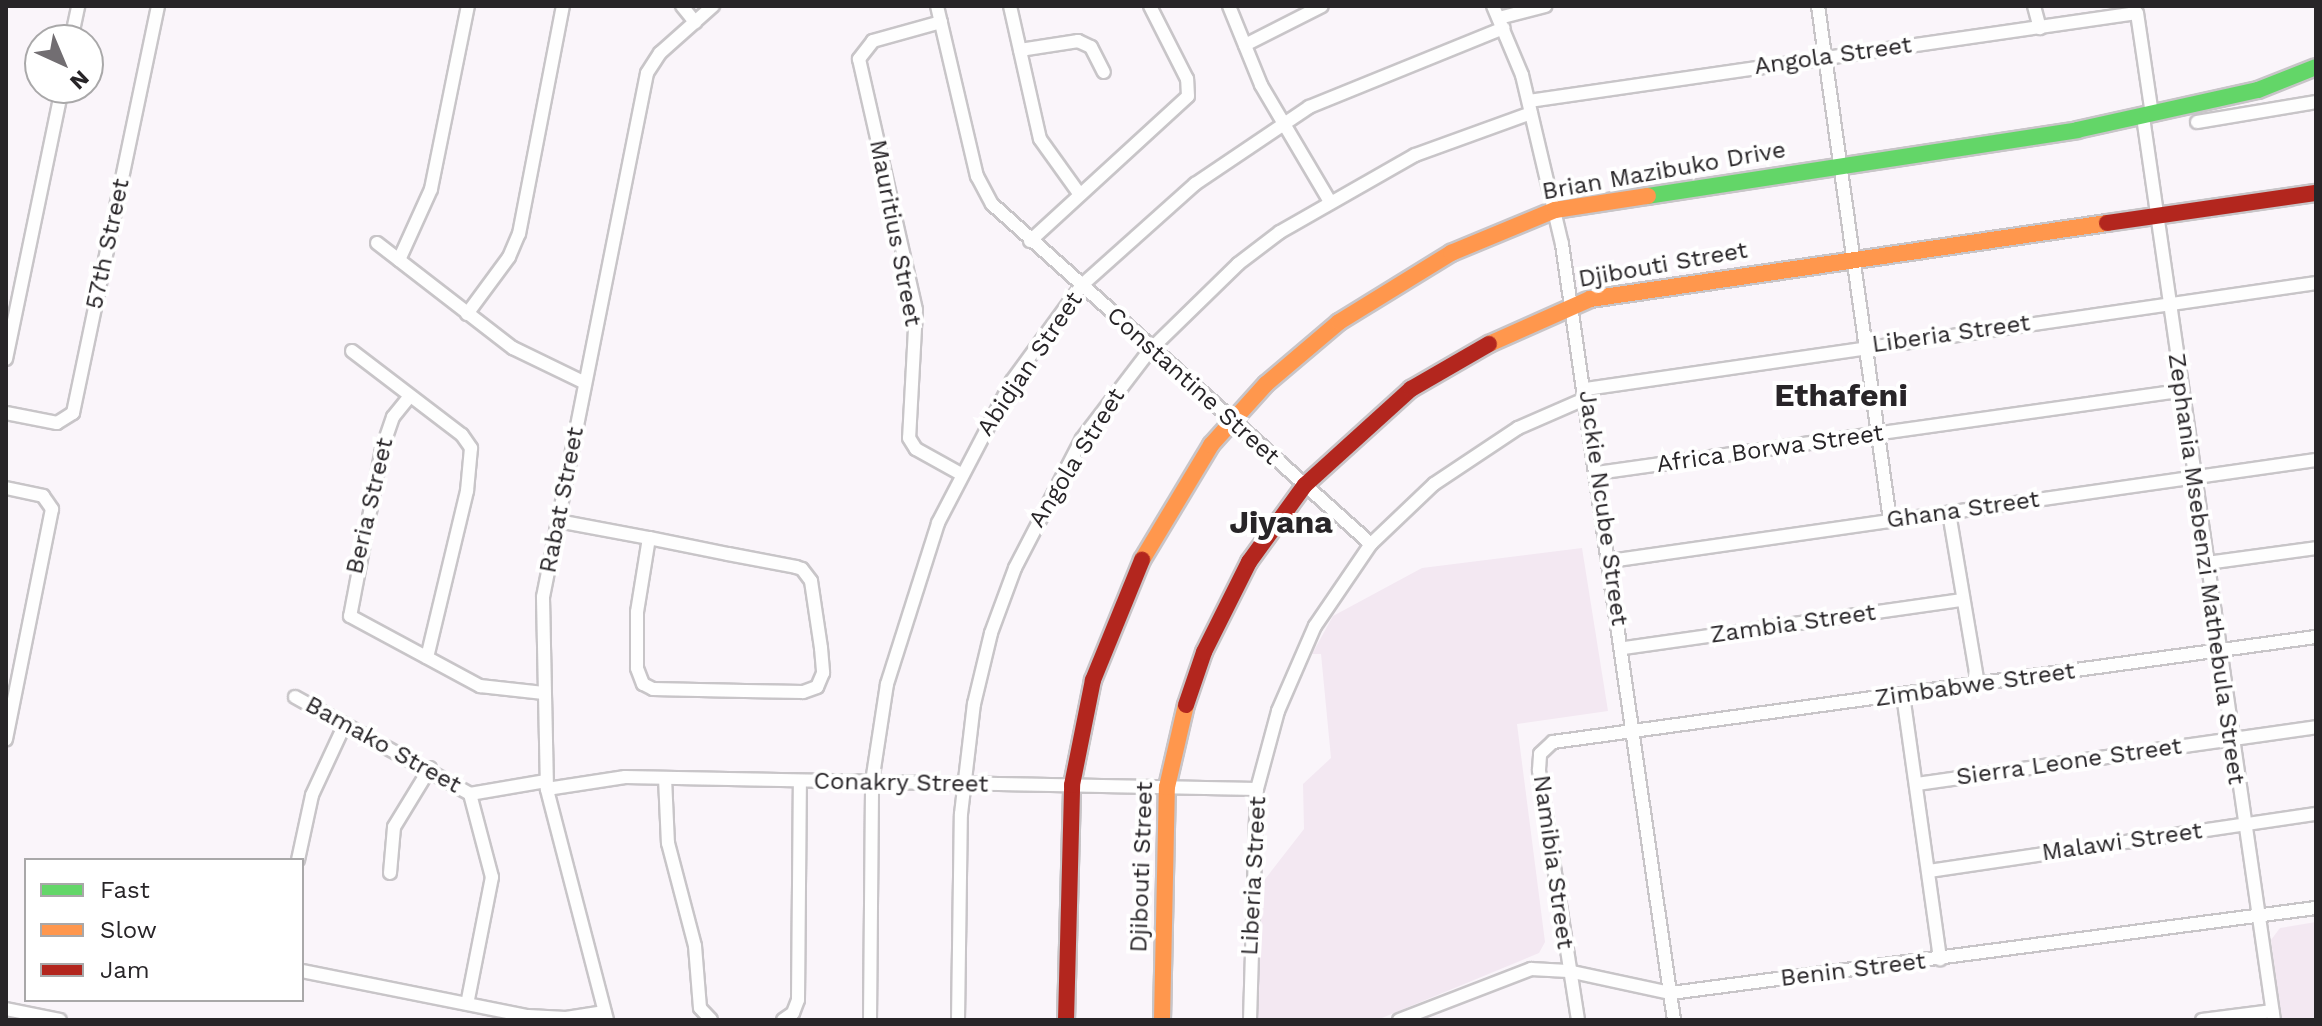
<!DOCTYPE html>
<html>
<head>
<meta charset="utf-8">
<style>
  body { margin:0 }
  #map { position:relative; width:2322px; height:1026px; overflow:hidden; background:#faf5fa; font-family:"Work Sans",sans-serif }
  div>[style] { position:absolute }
  .built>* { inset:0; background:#f3e8f2 }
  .roads { filter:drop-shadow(2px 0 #c8c5c8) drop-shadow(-2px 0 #c8c5c8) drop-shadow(0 2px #c8c5c8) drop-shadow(0 -2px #c8c5c8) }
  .street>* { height:12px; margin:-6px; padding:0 6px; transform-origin:6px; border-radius:6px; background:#fefefe }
  .fast>* { height:16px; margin:-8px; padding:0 8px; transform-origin:8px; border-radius:8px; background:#63d668 }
  .slow>* { height:16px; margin:-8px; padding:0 8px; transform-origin:8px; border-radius:8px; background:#ff974d }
  .jam>* { height:16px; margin:-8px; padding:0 8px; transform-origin:8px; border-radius:8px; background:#b3261e }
  span { translate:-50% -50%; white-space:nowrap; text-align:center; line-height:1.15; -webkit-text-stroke:8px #fff; paint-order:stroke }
  .street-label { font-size:24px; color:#282528 }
  .district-label { font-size:32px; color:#282528; font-weight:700 }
  .frame { position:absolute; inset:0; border:8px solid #282528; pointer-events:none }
  .legend { position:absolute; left:24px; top:858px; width:280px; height:144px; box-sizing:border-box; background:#fff; border:2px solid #a9a8a9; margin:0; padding:10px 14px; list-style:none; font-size:24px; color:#282528 }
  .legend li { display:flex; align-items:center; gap:16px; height:40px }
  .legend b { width:40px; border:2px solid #a9a8a9 }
  .north { position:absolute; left:24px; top:24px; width:80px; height:80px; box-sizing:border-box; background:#fff; border:2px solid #a9a8a9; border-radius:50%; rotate:136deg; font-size:22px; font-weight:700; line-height:32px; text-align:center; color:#282528 }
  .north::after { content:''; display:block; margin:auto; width:28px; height:36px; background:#726e72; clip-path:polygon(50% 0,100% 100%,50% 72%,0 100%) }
</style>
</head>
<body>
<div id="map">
  <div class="built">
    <div style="clip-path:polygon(1582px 548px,1608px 711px,1517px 724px,1545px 942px,1539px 953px,1377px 1020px,1253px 1020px,1252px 896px,1304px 829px,1303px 784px,1331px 758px,1321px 654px,1312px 654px,1333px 616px,1422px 568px)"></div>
    <div style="clip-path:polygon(2316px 922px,2316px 1020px,2282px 1020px,2271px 940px,2280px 928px)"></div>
  </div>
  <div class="roads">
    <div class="street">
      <div style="left:682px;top:6px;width:21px;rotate:51deg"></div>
      <div style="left:937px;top:6px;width:175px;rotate:76.8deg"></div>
      <div style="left:977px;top:176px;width:32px;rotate:62deg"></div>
      <div style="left:992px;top:204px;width:509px;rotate:41.9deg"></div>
      <div style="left:1010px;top:6px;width:136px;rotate:77.3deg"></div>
      <div style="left:1040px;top:139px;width:65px;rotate:54.4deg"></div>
      <div style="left:1229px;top:6px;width:85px;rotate:67.9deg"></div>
      <div style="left:1261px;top:85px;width:134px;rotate:59.4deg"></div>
      <div style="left:1493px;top:6px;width:75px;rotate:67.2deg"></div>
      <div style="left:1522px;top:75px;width:174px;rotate:76.7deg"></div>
      <div style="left:1562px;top:244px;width:784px;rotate:81.79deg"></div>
      <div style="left:1818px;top:6px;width:519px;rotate:82.03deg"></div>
      <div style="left:2034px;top:6px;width:23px;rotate:75deg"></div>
      <div style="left:1499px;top:18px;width:48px;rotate:-14.6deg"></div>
      <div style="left:941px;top:22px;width:71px;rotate:164.4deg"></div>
      <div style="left:873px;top:41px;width:23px;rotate:128deg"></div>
      <div style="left:859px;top:59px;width:257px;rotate:77.2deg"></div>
      <div style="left:916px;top:310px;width:128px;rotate:93.1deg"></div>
      <div style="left:909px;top:438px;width:13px;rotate:58deg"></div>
      <div style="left:916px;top:449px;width:51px;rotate:29.1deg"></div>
      <div style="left:71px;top:40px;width:35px;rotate:-78deg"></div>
      <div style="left:1245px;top:45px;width:86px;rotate:-26.9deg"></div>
      <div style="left:1020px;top:50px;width:59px;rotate:-8.8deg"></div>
      <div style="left:1078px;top:41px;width:14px;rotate:25deg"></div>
      <div style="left:1091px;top:47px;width:28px;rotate:63deg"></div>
      <div style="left:1529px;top:101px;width:614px;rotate:-8.24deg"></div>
      <div style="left:2137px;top:13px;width:103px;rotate:81.6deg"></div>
      <div style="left:2143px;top:117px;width:912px;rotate:81.75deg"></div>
      <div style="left:2197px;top:122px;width:121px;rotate:-9.5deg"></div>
      <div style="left:1030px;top:241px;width:214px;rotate:-42.5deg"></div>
      <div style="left:1188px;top:96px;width:17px;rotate:-93deg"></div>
      <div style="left:1187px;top:79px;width:82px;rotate:-116.9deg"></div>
      <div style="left:377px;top:243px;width:172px;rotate:37.7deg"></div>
      <div style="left:513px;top:348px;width:80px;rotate:25.9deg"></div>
      <div style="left:399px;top:260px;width:78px;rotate:-65.7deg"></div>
      <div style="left:431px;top:189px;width:187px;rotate:-78.6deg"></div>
      <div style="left:467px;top:314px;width:71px;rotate:-53.6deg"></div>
      <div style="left:509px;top:257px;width:25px;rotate:-67deg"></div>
      <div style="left:519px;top:234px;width:232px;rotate:-79.1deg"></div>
      <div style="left:352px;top:351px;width:138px;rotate:37.4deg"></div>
      <div style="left:462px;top:435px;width:16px;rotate:55deg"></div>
      <div style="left:471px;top:448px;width:43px;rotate:95.3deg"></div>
      <div style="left:467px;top:491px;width:171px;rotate:103.5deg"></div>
      <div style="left:6px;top:359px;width:277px;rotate:-78.3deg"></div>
      <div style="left:1586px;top:389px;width:738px;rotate:-8.26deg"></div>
      <div style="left:410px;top:396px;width:27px;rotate:129deg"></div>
      <div style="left:393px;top:417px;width:34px;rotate:109deg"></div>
      <div style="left:382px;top:449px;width:170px;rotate:100.8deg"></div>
      <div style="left:350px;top:616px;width:148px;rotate:28.3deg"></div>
      <div style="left:480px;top:686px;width:64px;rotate:6.2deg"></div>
      <div style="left:6px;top:413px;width:52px;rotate:11.1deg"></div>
      <div style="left:57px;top:423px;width:19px;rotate:-32deg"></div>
      <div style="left:73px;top:413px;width:416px;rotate:-78.2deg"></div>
      <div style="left:1597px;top:473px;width:589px;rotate:-8.01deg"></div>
      <div style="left:6px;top:488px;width:38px;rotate:12deg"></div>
      <div style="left:43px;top:496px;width:16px;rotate:55deg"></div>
      <div style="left:52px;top:509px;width:235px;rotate:101.3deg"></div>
      <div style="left:1949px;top:513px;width:173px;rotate:80.4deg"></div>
      <div style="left:558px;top:521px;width:93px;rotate:10.6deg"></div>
      <div style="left:649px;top:538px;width:81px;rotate:11.4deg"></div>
      <div style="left:728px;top:554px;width:69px;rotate:10.8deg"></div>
      <div style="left:796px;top:567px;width:6px;rotate:18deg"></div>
      <div style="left:802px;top:569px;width:15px;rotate:53deg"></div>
      <div style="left:811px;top:581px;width:68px;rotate:81.5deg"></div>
      <div style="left:821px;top:648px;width:25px;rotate:85deg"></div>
      <div style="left:823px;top:673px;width:15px;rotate:113deg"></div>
      <div style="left:817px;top:687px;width:15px;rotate:160deg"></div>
      <div style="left:803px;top:692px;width:58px;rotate:-179deg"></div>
      <div style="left:745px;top:691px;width:92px;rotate:-178.8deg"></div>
      <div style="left:653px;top:689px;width:11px;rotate:-153deg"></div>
      <div style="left:643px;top:684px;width:17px;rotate:-111deg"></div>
      <div style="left:637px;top:668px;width:56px;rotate:-90deg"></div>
      <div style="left:637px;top:612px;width:75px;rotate:-80.8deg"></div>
      <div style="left:1610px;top:561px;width:713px;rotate:-8.14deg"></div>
      <div style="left:2207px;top:563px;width:110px;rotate:-7.8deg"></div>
      <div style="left:1624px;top:648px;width:341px;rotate:-8.1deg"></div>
      <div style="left:1903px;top:695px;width:267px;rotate:82deg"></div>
      <div style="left:295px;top:697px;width:200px;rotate:29deg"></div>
      <div style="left:470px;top:794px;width:86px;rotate:75.2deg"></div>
      <div style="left:492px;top:877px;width:129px;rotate:101.1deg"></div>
      <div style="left:665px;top:778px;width:65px;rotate:87.4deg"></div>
      <div style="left:668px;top:843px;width:106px;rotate:75.3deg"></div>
      <div style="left:695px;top:946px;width:62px;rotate:85.4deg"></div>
      <div style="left:700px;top:1008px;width:16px;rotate:47deg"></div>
      <div style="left:1917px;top:784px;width:403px;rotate:-8.1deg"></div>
      <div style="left:547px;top:789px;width:79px;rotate:-8.7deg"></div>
      <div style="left:625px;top:777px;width:632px;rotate:1.09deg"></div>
      <div style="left:470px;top:794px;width:77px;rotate:-9.7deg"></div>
      <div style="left:298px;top:860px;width:66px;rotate:-77.8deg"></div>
      <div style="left:312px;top:795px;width:78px;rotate:-65.1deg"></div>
      <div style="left:1929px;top:871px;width:391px;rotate:-8.4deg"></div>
      <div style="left:390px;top:873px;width:46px;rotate:-85deg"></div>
      <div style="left:394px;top:827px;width:69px;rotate:-58.6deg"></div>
      <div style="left:302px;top:971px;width:230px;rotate:11.3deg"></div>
      <div style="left:528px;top:1016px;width:38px;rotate:3deg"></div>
      <div style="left:566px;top:1018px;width:39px;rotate:-9deg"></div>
      <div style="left:6px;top:1009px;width:55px;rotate:11.5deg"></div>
      <div style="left:607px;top:1020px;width:239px;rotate:-104.6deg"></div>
      <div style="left:547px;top:789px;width:192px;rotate:-91.2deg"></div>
      <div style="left:543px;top:597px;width:534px;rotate:-78.77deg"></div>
      <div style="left:647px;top:73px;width:24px;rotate:-57deg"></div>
      <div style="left:660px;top:53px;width:71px;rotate:-41.6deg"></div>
      <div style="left:783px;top:1020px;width:12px;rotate:-35deg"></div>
      <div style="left:793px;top:1013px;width:14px;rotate:-69deg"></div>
      <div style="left:798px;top:1000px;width:219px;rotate:-89.5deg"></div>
      <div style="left:870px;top:1020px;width:238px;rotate:-89.5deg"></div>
      <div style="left:872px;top:782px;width:99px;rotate:-81.3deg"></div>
      <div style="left:887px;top:684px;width:169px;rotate:-72.4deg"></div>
      <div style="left:938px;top:523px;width:160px;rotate:-62.5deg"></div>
      <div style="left:1012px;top:381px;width:119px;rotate:-53.9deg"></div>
      <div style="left:1082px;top:285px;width:152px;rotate:-41.8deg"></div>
      <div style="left:1195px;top:184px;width:138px;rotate:-34deg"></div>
      <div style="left:1309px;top:107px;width:210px;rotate:-22.1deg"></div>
      <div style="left:958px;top:1020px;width:206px;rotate:-89.2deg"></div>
      <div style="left:961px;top:814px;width:111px;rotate:-83.3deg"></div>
      <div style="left:974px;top:704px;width:73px;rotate:-76.5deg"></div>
      <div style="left:991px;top:633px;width:69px;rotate:-69.7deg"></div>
      <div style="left:1015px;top:568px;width:145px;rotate:-62.6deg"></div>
      <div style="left:1082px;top:439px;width:112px;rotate:-52.6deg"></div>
      <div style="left:1150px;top:350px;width:123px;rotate:-44.3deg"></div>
      <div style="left:1238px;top:264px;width:53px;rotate:-37.3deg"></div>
      <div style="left:1280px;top:232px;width:155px;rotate:-29.7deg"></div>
      <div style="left:1415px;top:155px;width:123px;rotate:-19.9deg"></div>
      <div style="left:1250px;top:1020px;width:231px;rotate:-88.3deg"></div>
      <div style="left:1257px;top:789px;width:81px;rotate:-74.9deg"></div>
      <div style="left:1278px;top:711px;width:93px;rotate:-66.5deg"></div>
      <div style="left:1315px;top:626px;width:99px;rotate:-55.7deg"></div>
      <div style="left:1371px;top:544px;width:87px;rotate:-43.6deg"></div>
      <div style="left:1434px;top:484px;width:101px;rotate:-33.7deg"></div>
      <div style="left:1518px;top:428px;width:75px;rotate:-23.5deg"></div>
      <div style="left:1399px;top:1020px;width:142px;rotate:-21.1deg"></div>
      <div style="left:1531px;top:969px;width:37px;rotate:3deg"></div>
      <div style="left:1568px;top:971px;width:105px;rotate:12.1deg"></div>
      <div style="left:1671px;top:993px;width:651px;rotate:-7.51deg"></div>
      <div style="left:1578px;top:1020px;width:253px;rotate:-98.9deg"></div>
      <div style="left:1539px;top:770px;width:16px;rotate:-86deg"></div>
      <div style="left:1540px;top:754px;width:18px;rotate:-43deg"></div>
      <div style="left:1553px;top:742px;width:770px;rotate:-7.84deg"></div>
      <div style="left:2202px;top:1020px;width:71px;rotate:-7.3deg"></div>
    </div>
    <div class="fast">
      <div style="left:1648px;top:196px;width:434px;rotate:-8.7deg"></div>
      <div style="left:2077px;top:130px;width:185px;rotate:-12.5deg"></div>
      <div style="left:2258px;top:90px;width:62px;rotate:-21.6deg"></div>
    </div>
    <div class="slow">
      <div style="left:1489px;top:344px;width:111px;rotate:-24deg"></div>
      <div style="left:1590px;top:299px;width:523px;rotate:-8.36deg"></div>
      <div style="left:1142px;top:560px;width:134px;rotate:-59deg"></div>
      <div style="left:1211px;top:445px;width:82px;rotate:-48deg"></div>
      <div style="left:1266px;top:384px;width:96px;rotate:-40.3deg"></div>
      <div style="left:1339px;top:322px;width:132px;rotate:-31.6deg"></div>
      <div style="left:1451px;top:253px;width:113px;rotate:-22.5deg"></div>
      <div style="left:1555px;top:210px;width:94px;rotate:-8.6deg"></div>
      <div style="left:1162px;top:1020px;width:233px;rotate:-88.8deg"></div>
      <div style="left:1167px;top:787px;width:84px;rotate:-77deg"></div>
    </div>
    <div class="jam">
      <div style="left:2107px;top:223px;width:211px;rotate:-8.2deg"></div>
      <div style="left:1186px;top:705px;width:56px;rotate:-71.2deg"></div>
      <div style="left:1204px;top:652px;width:101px;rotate:-63.4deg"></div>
      <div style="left:1249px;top:562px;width:95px;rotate:-54deg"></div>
      <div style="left:1305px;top:485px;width:143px;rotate:-42.2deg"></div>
      <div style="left:1411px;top:389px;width:90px;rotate:-30deg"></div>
      <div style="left:1066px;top:1020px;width:235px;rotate:-88.5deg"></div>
      <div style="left:1072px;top:785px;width:107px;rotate:-78.7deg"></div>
      <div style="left:1093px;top:680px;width:130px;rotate:-67.8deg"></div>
    </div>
  </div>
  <div class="street-label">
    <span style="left:1833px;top:56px;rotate:-8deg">Angola Street</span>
    <span style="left:1664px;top:171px;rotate:-10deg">Brian Mazibuko Drive</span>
    <span style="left:895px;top:233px;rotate:79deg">Mauritius Street</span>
    <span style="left:108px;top:244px;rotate:-78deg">57th Street</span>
    <span style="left:1663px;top:265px;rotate:-10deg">Djibouti Street</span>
    <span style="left:1951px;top:334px;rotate:-8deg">Liberia Street</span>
    <span style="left:1030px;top:364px;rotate:-56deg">Abidjan Street</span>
    <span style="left:1193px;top:386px;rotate:42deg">Constantine Street</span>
    <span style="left:1770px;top:449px;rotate:-8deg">Africa Borwa Street</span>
    <span style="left:1077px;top:458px;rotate:-58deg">Angola Street</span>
    <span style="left:562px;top:500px;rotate:-79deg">Rabat Street</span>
    <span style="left:370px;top:506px;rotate:-77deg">Beria Street</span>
    <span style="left:1603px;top:508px;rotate:82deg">Jackie Ncube Street</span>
    <span style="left:1963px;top:510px;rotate:-8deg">Ghana Street</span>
    <span style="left:2206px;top:569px;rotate:82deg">Zephania Msebenzi Mathebula Street</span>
    <span style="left:1793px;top:624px;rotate:-8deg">Zambia Street</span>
    <span style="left:1975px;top:685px;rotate:-8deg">Zimbabwe Street</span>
    <span style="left:383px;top:745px;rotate:29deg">Bamako Street</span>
    <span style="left:2069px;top:762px;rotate:-8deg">Sierra Leone Street</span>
    <span style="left:901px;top:783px;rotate:1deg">Conakry Street</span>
    <span style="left:2122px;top:842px;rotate:-8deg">Malawi Street</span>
    <span style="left:1553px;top:862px;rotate:82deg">Namibia Street</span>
    <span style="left:1142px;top:867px;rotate:-88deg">Djibouti Street</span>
    <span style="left:1254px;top:876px;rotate:-87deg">Liberia Street</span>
    <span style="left:1853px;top:970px;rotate:-7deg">Benin Street</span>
  </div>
  <div class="district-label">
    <span style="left:1841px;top:395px">Ethafeni</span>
    <span style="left:1281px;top:522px">Jiyana</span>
  </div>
  <div class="frame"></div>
  <ul class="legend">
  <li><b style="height:10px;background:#63d668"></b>Fast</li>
  <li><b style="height:10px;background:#ff974d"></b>Slow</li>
  <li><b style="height:10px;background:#b3261e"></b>Jam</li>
  </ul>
  <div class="north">N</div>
</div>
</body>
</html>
